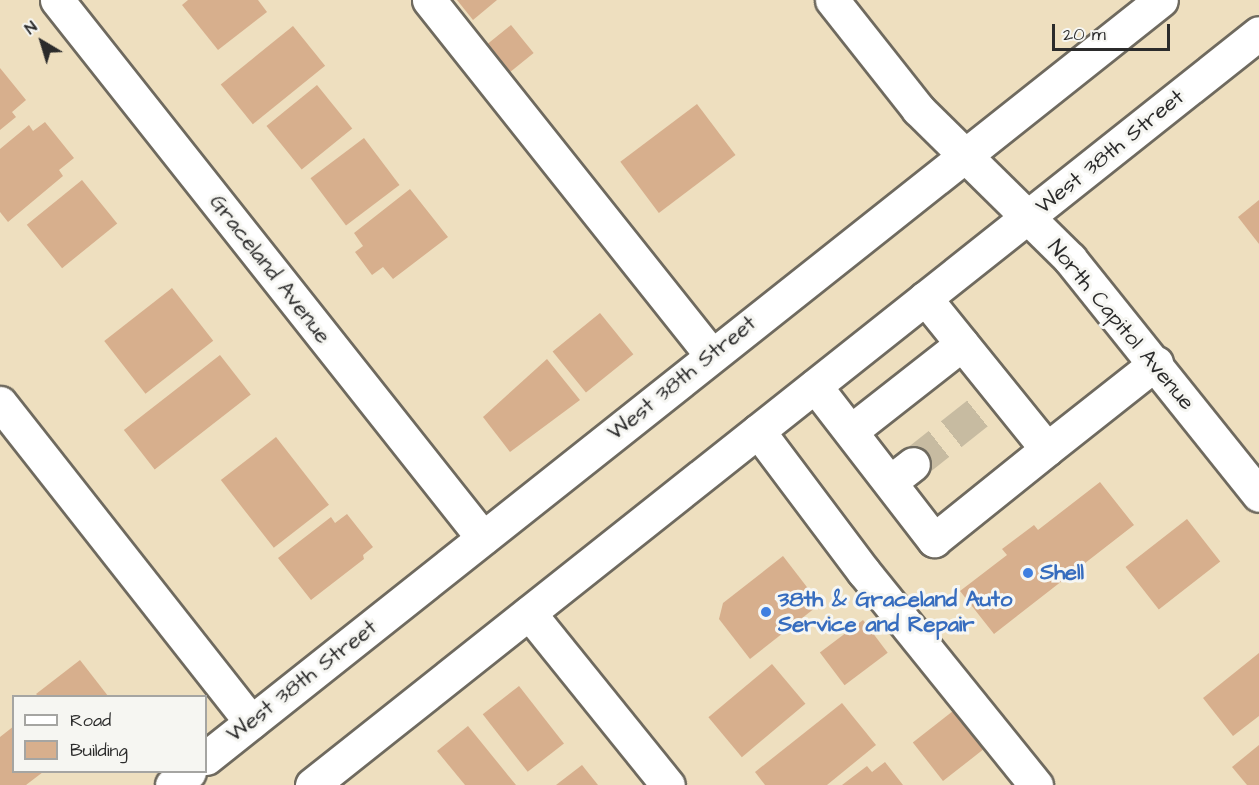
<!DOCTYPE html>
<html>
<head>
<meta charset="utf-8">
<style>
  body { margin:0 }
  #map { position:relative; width:1259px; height:785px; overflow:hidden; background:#eedfbf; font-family:"Architects Daughter",sans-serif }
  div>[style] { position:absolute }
  .building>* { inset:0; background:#d7af8d; transform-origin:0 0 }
  .minor-tunnel>* { height:33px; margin-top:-16.5px; transform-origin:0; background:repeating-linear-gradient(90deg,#c7bba1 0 33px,transparent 0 49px) }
  .roads { filter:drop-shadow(2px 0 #6f6a5f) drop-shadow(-2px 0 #6f6a5f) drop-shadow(0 2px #6f6a5f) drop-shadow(0 -2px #6f6a5f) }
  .minor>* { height:33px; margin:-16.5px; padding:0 16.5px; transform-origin:16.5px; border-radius:16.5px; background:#fff }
  .major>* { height:33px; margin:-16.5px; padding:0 16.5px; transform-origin:16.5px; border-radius:16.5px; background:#fff }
  .dots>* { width:16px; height:16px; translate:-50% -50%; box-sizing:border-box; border:3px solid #f6f6f2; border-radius:50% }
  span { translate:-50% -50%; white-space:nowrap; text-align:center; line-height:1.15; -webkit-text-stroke:6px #f6f6f2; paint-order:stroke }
  .street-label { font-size:22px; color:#2b2b2b }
  .shop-label { font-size:22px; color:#366cbe; font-weight:700 }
  .left { translate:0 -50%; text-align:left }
  .legend { position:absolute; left:12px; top:695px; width:195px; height:78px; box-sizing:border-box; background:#f6f6f2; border:2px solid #a5a5a2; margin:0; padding:8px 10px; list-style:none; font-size:18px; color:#2b2b2b }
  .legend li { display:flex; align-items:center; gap:12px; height:30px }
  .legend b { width:30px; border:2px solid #a5a5a2 }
  .north { position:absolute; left:12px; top:12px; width:60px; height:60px; -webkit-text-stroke:4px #f6f6f2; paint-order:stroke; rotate:322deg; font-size:16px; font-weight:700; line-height:24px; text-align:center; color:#2b2b2b }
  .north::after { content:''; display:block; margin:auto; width:21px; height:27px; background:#2b2b2b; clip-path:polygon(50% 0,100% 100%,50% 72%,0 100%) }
  .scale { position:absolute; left:1052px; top:24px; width:118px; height:27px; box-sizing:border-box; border:3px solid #2b2b2b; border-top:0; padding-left:8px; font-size:18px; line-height:21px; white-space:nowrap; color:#2b2b2b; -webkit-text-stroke:4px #f6f6f2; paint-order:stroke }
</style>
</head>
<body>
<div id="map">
  <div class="building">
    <div style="clip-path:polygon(188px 0,258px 0,267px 12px,218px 50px,182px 5px)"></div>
    <div style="clip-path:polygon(457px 0,497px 0,473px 20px)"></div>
    <div style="left:511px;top:25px;width:36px;height:41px;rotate:51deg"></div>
    <div style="left:293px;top:26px;width:51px;height:93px;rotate:51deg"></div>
    <div style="clip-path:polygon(0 68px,26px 100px,12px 112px,16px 117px,0 130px)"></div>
    <div style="left:317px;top:85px;width:56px;height:65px;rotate:51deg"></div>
    <div style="left:697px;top:104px;width:64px;height:96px;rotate:53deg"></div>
    <div style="clip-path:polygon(45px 122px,74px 158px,59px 170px,63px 176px,8px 222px,0 212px,0 149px,29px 125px,33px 131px)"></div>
    <div style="left:364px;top:138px;width:59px;height:67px;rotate:53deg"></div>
    <div style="left:82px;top:180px;width:56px;height:71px;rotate:51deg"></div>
    <div style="clip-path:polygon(410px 189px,448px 237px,393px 279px,383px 267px,372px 275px,355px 252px,363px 246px,354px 233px)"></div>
    <div style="clip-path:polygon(1259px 200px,1259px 244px,1238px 217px)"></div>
    <div style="left:172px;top:288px;width:67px;height:86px;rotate:52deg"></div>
    <div style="left:600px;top:313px;width:53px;height:61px;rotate:51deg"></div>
    <div style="left:220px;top:355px;width:50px;height:122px;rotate:52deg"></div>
    <div style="clip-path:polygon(547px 359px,580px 400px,510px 452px,483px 417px)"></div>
    <div style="left:276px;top:437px;width:86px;height:70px;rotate:52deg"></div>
    <div style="clip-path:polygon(1100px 482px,1134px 525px,994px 634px,960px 591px,1007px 555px,1002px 549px,1034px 525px,1038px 530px)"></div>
    <div style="clip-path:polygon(347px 514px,373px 547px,363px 555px,364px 559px,311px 600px,278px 558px,331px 517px,335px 523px)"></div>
    <div style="left:1187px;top:519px;width:54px;height:78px;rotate:52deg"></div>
    <div style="clip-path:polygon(783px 556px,820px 604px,750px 659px,719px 619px,723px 603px)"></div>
    <div style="left:863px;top:620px;width:41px;height:54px;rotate:53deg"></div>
    <div style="clip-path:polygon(1259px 653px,1259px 716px,1233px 736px,1203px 698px)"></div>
    <div style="clip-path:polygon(80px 660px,108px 696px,38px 696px,36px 694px)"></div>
    <div style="left:772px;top:664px;width:52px;height:83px;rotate:50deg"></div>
    <div style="left:519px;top:686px;width:73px;height:46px;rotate:52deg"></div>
    <div style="clip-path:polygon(842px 703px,876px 745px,827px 785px,765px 785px,755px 772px)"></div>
    <div style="left:953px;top:711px;width:49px;height:51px;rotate:52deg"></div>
    <div style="clip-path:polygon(14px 726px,14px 772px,43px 772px,26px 785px,0 785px,0 737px)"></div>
    <div style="clip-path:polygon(468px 726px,516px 785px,465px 785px,437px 751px)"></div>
    <div style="clip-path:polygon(1259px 745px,1259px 785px,1247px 785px,1232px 767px)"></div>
    <div style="clip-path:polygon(885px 762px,903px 785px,842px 785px,867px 766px,872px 772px)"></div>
    <div style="clip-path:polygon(582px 765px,598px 785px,556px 785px)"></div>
  </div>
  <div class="minor-tunnel">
    <div style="left:913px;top:464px;width:92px;rotate:-38.4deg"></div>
  </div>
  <div class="roads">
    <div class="minor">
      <div style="left:57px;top:0;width:686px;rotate:51.63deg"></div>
      <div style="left:429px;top:0;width:453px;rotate:51.5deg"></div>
      <div style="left:925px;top:298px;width:194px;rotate:51.1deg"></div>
      <div style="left:1047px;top:449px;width:139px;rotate:-38.3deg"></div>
      <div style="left:815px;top:386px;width:195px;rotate:52.3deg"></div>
      <div style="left:934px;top:540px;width:145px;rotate:-38.8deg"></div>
      <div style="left:0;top:403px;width:406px;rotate:51.8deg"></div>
      <div style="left:758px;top:431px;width:176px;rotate:53.1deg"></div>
      <div style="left:864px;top:572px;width:274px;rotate:51.1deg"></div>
      <div style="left:851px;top:431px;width:141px;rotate:-38.1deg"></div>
      <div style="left:890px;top:482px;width:29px;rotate:-38deg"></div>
      <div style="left:529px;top:613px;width:221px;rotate:51.1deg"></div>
    </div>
    <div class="major">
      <div style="left:832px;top:0;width:139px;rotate:51.7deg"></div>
      <div style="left:918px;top:109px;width:214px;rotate:44.6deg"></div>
      <div style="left:1070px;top:259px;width:302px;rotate:51.3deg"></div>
      <div style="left:206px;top:758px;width:1219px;rotate:-38.44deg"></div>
      <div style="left:172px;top:785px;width:21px;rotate:-37deg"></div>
      <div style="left:312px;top:785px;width:1209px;rotate:-38.45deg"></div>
    </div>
  </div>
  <div class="dots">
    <div style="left:1028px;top:573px;background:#3f7fe0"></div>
    <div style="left:766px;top:612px;background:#3f7fe0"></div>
  </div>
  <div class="street-label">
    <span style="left:1110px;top:152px;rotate:-39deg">West 38th Street</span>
    <span style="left:270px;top:269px;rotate:52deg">Graceland Avenue</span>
    <span style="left:1121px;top:325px;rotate:50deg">North Capitol Avenue</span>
    <span style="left:682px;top:378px;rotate:-39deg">West 38th Street</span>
    <span style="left:302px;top:681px;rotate:-38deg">West 38th Street</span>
  </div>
  <div class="shop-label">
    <span class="left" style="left:1040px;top:573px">Shell</span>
    <span class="left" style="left:778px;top:612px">38th &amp; Graceland Auto<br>Service and Repair</span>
  </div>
  <ul class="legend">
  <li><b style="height:8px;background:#fff"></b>Road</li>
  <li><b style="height:16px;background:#d7af8d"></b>Building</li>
  </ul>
  <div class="north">N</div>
  <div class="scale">20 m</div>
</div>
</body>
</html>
